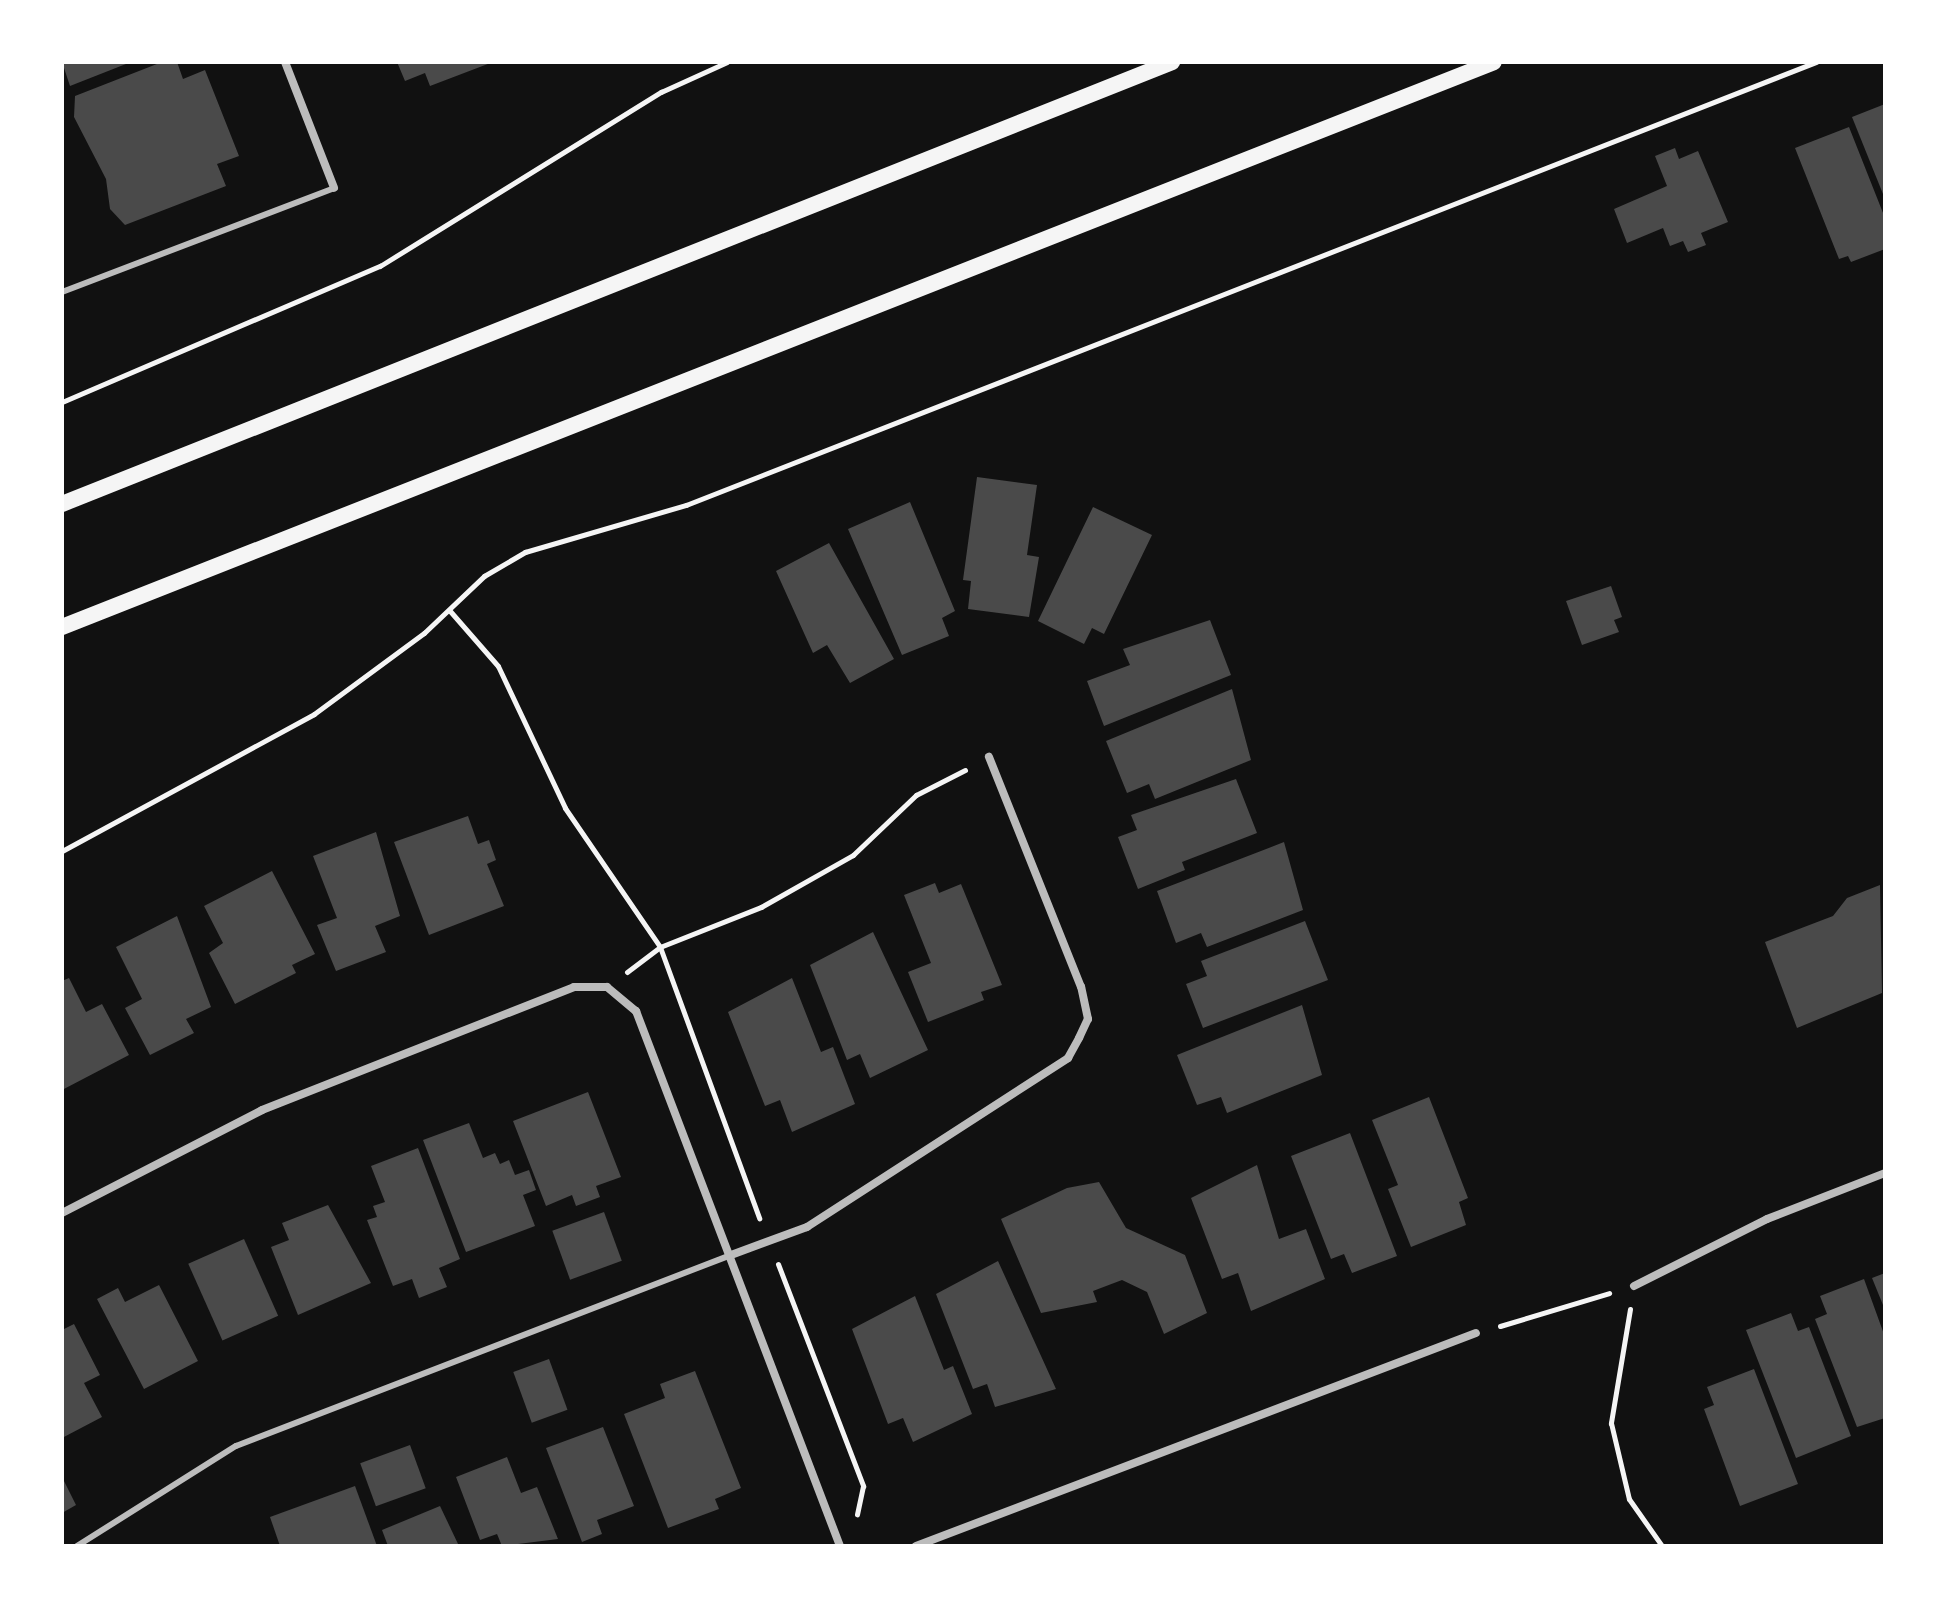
<!DOCTYPE html>
<html>
<head>
<meta charset="utf-8">
<style>
  body { margin:0 }
  #map { position:relative; width:1947px; height:1608px; overflow:hidden; background:#111; font-family:"Asap Condensed",sans-serif }
  div>[style] { position:absolute }
  .building>* { inset:0; background:#4a4a4a; transform-origin:0 0 }
  .path>* { height:5px; margin:-2.5px; padding:0 2.5px; transform-origin:2.5px; border-radius:2.5px; background:#f5f5f5 }
  .service>* { height:6px; margin:-3px; padding:0 3px; transform-origin:3px; border-radius:3px; background:#bcbcbc }
  .minor>* { height:8px; margin:-4px; padding:0 4px; transform-origin:4px; border-radius:4px; background:#bcbcbc }
  .secondary>* { height:16px; margin:-8px; padding:0 8px; transform-origin:8px; border-radius:8px; background:#f5f5f5 }
  span { translate:-50% -50%; white-space:nowrap; text-align:center; line-height:1.15; -webkit-text-stroke:6px #fff; paint-order:stroke }
  .frame { position:absolute; inset:0; border:64px solid #fff; pointer-events:none }
</style>
</head>
<body>
<div id="map">
  <div class="building">
    <div style="clip-path:polygon(62px 62px,131px 62px,70px 86px)"></div>
    <div style="clip-path:polygon(162px 62px,177px 62px,183px 79px,205px 70px,239px 156px,217px 164px,226px 186px,125px 225px,110px 209px,106px 179px,74px 117px,75px 96px)"></div>
    <div style="clip-path:polygon(397px 62px,493px 62px,430px 86px,425px 73px,405px 81px)"></div>
    <div style="clip-path:polygon(1885px 104px,1885px 199px,1852px 117px)"></div>
    <div style="clip-path:polygon(1849px 127px,1885px 218px,1885px 249px,1851px 262px,1848px 256px,1839px 259px,1795px 148px)"></div>
    <div style="clip-path:polygon(1675px 148px,1679px 159px,1698px 151px,1728px 222px,1701px 233px,1706px 245px,1688px 252px,1683px 241px,1670px 246px,1663px 228px,1627px 243px,1614px 209px,1667px 186px,1655px 156px)"></div>
    <div style="clip-path:polygon(977px 477px,1037px 485px,1027px 555px,1039px 557px,1029px 617px,968px 609px,971px 581px,963px 580px)"></div>
    <div style="clip-path:polygon(910px 502px,955px 611px,942px 618px,949px 636px,902px 655px,848px 529px)"></div>
    <div style="clip-path:polygon(1093px 507px,1152px 535px,1104px 634px,1092px 628px,1084px 644px,1038px 621px)"></div>
    <div style="clip-path:polygon(829px 543px,894px 659px,850px 683px,827px 645px,813px 653px,776px 571px)"></div>
    <div style="clip-path:polygon(1611px 586px,1622px 617px,1614px 620px,1619px 632px,1582px 645px,1566px 601px)"></div>
    <div style="clip-path:polygon(1210px 620px,1231px 675px,1104px 726px,1087px 681px,1130px 665px,1123px 649px)"></div>
    <div style="clip-path:polygon(1232px 689px,1251px 760px,1155px 799px,1149px 784px,1127px 793px,1106px 741px)"></div>
    <div style="clip-path:polygon(1236px 779px,1257px 833px,1182px 862px,1185px 870px,1138px 889px,1118px 837px,1137px 830px,1131px 815px)"></div>
    <div style="clip-path:polygon(468px 816px,478px 844px,489px 840px,496px 860px,487px 864px,504px 906px,429px 935px,394px 842px)"></div>
    <div style="clip-path:polygon(376px 832px,400px 916px,375px 926px,386px 952px,336px 971px,317px 925px,337px 918px,313px 856px)"></div>
    <div style="clip-path:polygon(1284px 842px,1303px 910px,1207px 947px,1201px 933px,1176px 943px,1157px 891px)"></div>
    <div style="clip-path:polygon(272px 871px,315px 954px,292px 965px,296px 973px,235px 1004px,209px 953px,223px 943px,204px 906px)"></div>
    <div style="clip-path:polygon(935px 883px,939px 893px,961px 884px,1002px 985px,981px 992px,984px 1000px,928px 1022px,908px 972px,931px 963px,904px 895px)"></div>
    <div style="clip-path:polygon(1880px 885px,1882px 993px,1797px 1028px,1765px 942px,1833px 916px,1847px 898px)"></div>
    <div style="clip-path:polygon(177px 916px,211px 1007px,186px 1019px,194px 1033px,150px 1055px,125px 1008px,142px 999px,116px 947px)"></div>
    <div style="clip-path:polygon(1305px 921px,1328px 980px,1203px 1028px,1186px 984px,1207px 976px,1201px 961px)"></div>
    <div style="clip-path:polygon(873px 932px,928px 1050px,870px 1078px,860px 1054px,847px 1060px,810px 965px)"></div>
    <div style="clip-path:polygon(69px 978px,86px 1012px,102px 1004px,129px 1055px,62px 1090px,62px 981px)"></div>
    <div style="clip-path:polygon(792px 978px,821px 1052px,833px 1047px,855px 1104px,792px 1132px,780px 1100px,765px 1106px,728px 1012px)"></div>
    <div style="clip-path:polygon(1302px 1005px,1322px 1075px,1227px 1113px,1221px 1097px,1197px 1105px,1177px 1055px)"></div>
    <div style="clip-path:polygon(588px 1092px,621px 1177px,596px 1186px,600px 1197px,576px 1206px,572px 1195px,546px 1206px,513px 1121px)"></div>
    <div style="clip-path:polygon(1429px 1097px,1468px 1198px,1459px 1202px,1466px 1225px,1411px 1247px,1388px 1189px,1398px 1185px,1372px 1120px)"></div>
    <div style="clip-path:polygon(469px 1123px,483px 1158px,495px 1153px,500px 1164px,509px 1160px,515px 1175px,529px 1170px,536px 1190px,523px 1195px,535px 1226px,466px 1252px,423px 1140px)"></div>
    <div style="clip-path:polygon(1350px 1133px,1397px 1256px,1352px 1273px,1344px 1254px,1331px 1259px,1291px 1156px)"></div>
    <div style="clip-path:polygon(418px 1148px,460px 1259px,439px 1268px,447px 1287px,419px 1298px,412px 1279px,393px 1286px,367px 1220px,377px 1217px,373px 1206px,385px 1202px,371px 1166px)"></div>
    <div style="clip-path:polygon(1257px 1165px,1279px 1239px,1306px 1229px,1325px 1279px,1251px 1311px,1238px 1273px,1222px 1279px,1191px 1198px)"></div>
    <div style="clip-path:polygon(1099px 1182px,1126px 1228px,1185px 1255px,1207px 1313px,1164px 1334px,1147px 1292px,1122px 1280px,1093px 1291px,1097px 1302px,1041px 1313px,1001px 1219px,1067px 1188px)"></div>
    <div style="clip-path:polygon(328px 1205px,371px 1283px,298px 1315px,271px 1247px,289px 1240px,282px 1223px)"></div>
    <div style="left:604px;top:1212px;width:52px;height:55px;rotate:70deg"></div>
    <div style="left:244px;top:1239px;width:84px;height:61px;rotate:66deg"></div>
    <div style="clip-path:polygon(998px 1261px,1056px 1389px,995px 1407px,987px 1384px,973px 1389px,936px 1294px)"></div>
    <div style="clip-path:polygon(1885px 1273px,1885px 1310px,1872px 1278px)"></div>
    <div style="clip-path:polygon(1864px 1279px,1885px 1337px,1885px 1418px,1857px 1427px,1815px 1319px,1827px 1314px,1820px 1296px)"></div>
    <div style="clip-path:polygon(159px 1285px,198px 1361px,144px 1389px,97px 1299px,118px 1288px,125px 1302px)"></div>
    <div style="clip-path:polygon(915px 1296px,944px 1370px,953px 1366px,972px 1414px,913px 1442px,903px 1418px,888px 1424px,852px 1329px)"></div>
    <div style="clip-path:polygon(1791px 1313px,1798px 1331px,1809px 1327px,1851px 1436px,1796px 1458px,1746px 1330px)"></div>
    <div style="clip-path:polygon(74px 1324px,100px 1375px,84px 1383px,102px 1417px,62px 1438px,62px 1330px)"></div>
    <div style="left:549px;top:1359px;width:54px;height:38px;rotate:70deg"></div>
    <div style="clip-path:polygon(1754px 1369px,1798px 1484px,1740px 1506px,1704px 1409px,1714px 1405px,1707px 1387px)"></div>
    <div style="clip-path:polygon(695px 1371px,741px 1488px,715px 1499px,719px 1509px,668px 1528px,624px 1414px,665px 1398px,660px 1384px)"></div>
    <div style="clip-path:polygon(603px 1427px,634px 1506px,597px 1520px,602px 1534px,582px 1542px,546px 1448px)"></div>
    <div style="left:410px;top:1445px;width:46px;height:53px;rotate:70deg"></div>
    <div style="clip-path:polygon(507px 1457px,521px 1493px,537px 1487px,558px 1539px,502px 1546px,497px 1534px,480px 1540px,456px 1477px)"></div>
    <div style="clip-path:polygon(62px 1477px,76px 1505px,62px 1513px)"></div>
    <div style="clip-path:polygon(355px 1486px,377px 1546px,280px 1546px,270px 1517px)"></div>
    <div style="clip-path:polygon(440px 1506px,459px 1546px,388px 1546px,382px 1530px)"></div>
  </div>
  <div class="path">
    <div style="left:62px;top:402px;width:346px;rotate:-23.2deg"></div>
    <div style="left:380px;top:266px;width:331px;rotate:-31.8deg"></div>
    <div style="left:661px;top:92px;width:72px;rotate:-24.4deg"></div>
    <div style="left:450px;top:611px;width:73px;rotate:48.9deg"></div>
    <div style="left:498px;top:666px;width:157px;rotate:64.7deg"></div>
    <div style="left:565px;top:808px;width:168px;rotate:55.6deg"></div>
    <div style="left:660px;top:947px;width:289px;rotate:69.9deg"></div>
    <div style="left:62px;top:851px;width:287px;rotate:-28.5deg"></div>
    <div style="left:314px;top:714px;width:137px;rotate:-36.4deg"></div>
    <div style="left:424px;top:633px;width:83px;rotate:-43.5deg"></div>
    <div style="left:484px;top:576px;width:48px;rotate:-30.3deg"></div>
    <div style="left:525px;top:552px;width:168px;rotate:-16.3deg"></div>
    <div style="left:686px;top:505px;width:1214px;rotate:-21.41deg"></div>
    <div style="left:627px;top:972px;width:41px;rotate:-37.1deg"></div>
    <div style="left:660px;top:947px;width:109px;rotate:-21.6deg"></div>
    <div style="left:761px;top:907px;width:106px;rotate:-29.5deg"></div>
    <div style="left:853px;top:855px;width:87px;rotate:-43.6deg"></div>
    <div style="left:916px;top:795px;width:55px;rotate:-27deg"></div>
    <div style="left:778px;top:1264px;width:238px;rotate:69deg"></div>
    <div style="left:863px;top:1486px;width:29px;rotate:102deg"></div>
    <div style="left:1630px;top:1309px;width:116px;rotate:99.5deg"></div>
    <div style="left:1611px;top:1423px;width:78px;rotate:76.7deg"></div>
    <div style="left:1629px;top:1499px;width:57px;rotate:54.9deg"></div>
    <div style="left:1500px;top:1326px;width:114px;rotate:-16.8deg"></div>
  </div>
  <div class="service">
    <div style="left:62px;top:292px;width:291px;rotate:-20.9deg"></div>
    <div style="left:77px;top:1546px;width:188px;rotate:-32.2deg"></div>
    <div style="left:236px;top:1446px;width:531px;rotate:-21.1deg"></div>
  </div>
  <div class="minor">
    <div style="left:285px;top:62px;width:135px;rotate:68.7deg"></div>
    <div style="left:62px;top:1213px;width:225px;rotate:-27.2deg"></div>
    <div style="left:262px;top:1110px;width:335px;rotate:-21.5deg"></div>
    <div style="left:574px;top:987px;width:33px"></div>
    <div style="left:607px;top:987px;width:38px;rotate:40deg"></div>
    <div style="left:636px;top:1011px;width:573px;rotate:69.13deg"></div>
    <div style="left:731px;top:1255px;width:81px;rotate:-20.2deg"></div>
    <div style="left:807px;top:1227px;width:311px;rotate:-32.9deg"></div>
    <div style="left:1068px;top:1058px;width:23px;rotate:-61deg"></div>
    <div style="left:1079px;top:1038px;width:21px;rotate:-65deg"></div>
    <div style="left:1088px;top:1019px;width:33px;rotate:-102deg"></div>
    <div style="left:1081px;top:987px;width:248px;rotate:-111.8deg"></div>
    <div style="left:1634px;top:1286px;width:149px;rotate:-26.7deg"></div>
    <div style="left:1767px;top:1219px;width:127px;rotate:-21.3deg"></div>
    <div style="left:916px;top:1546px;width:599px;rotate:-20.82deg"></div>
  </div>
  <div class="secondary">
    <div style="left:62px;top:504px;width:1195px;rotate:-21.71deg"></div>
    <div style="left:62px;top:627px;width:1539px;rotate:-21.53deg"></div>
  </div>
  <div class="frame"></div>
</div>
</body>
</html>
